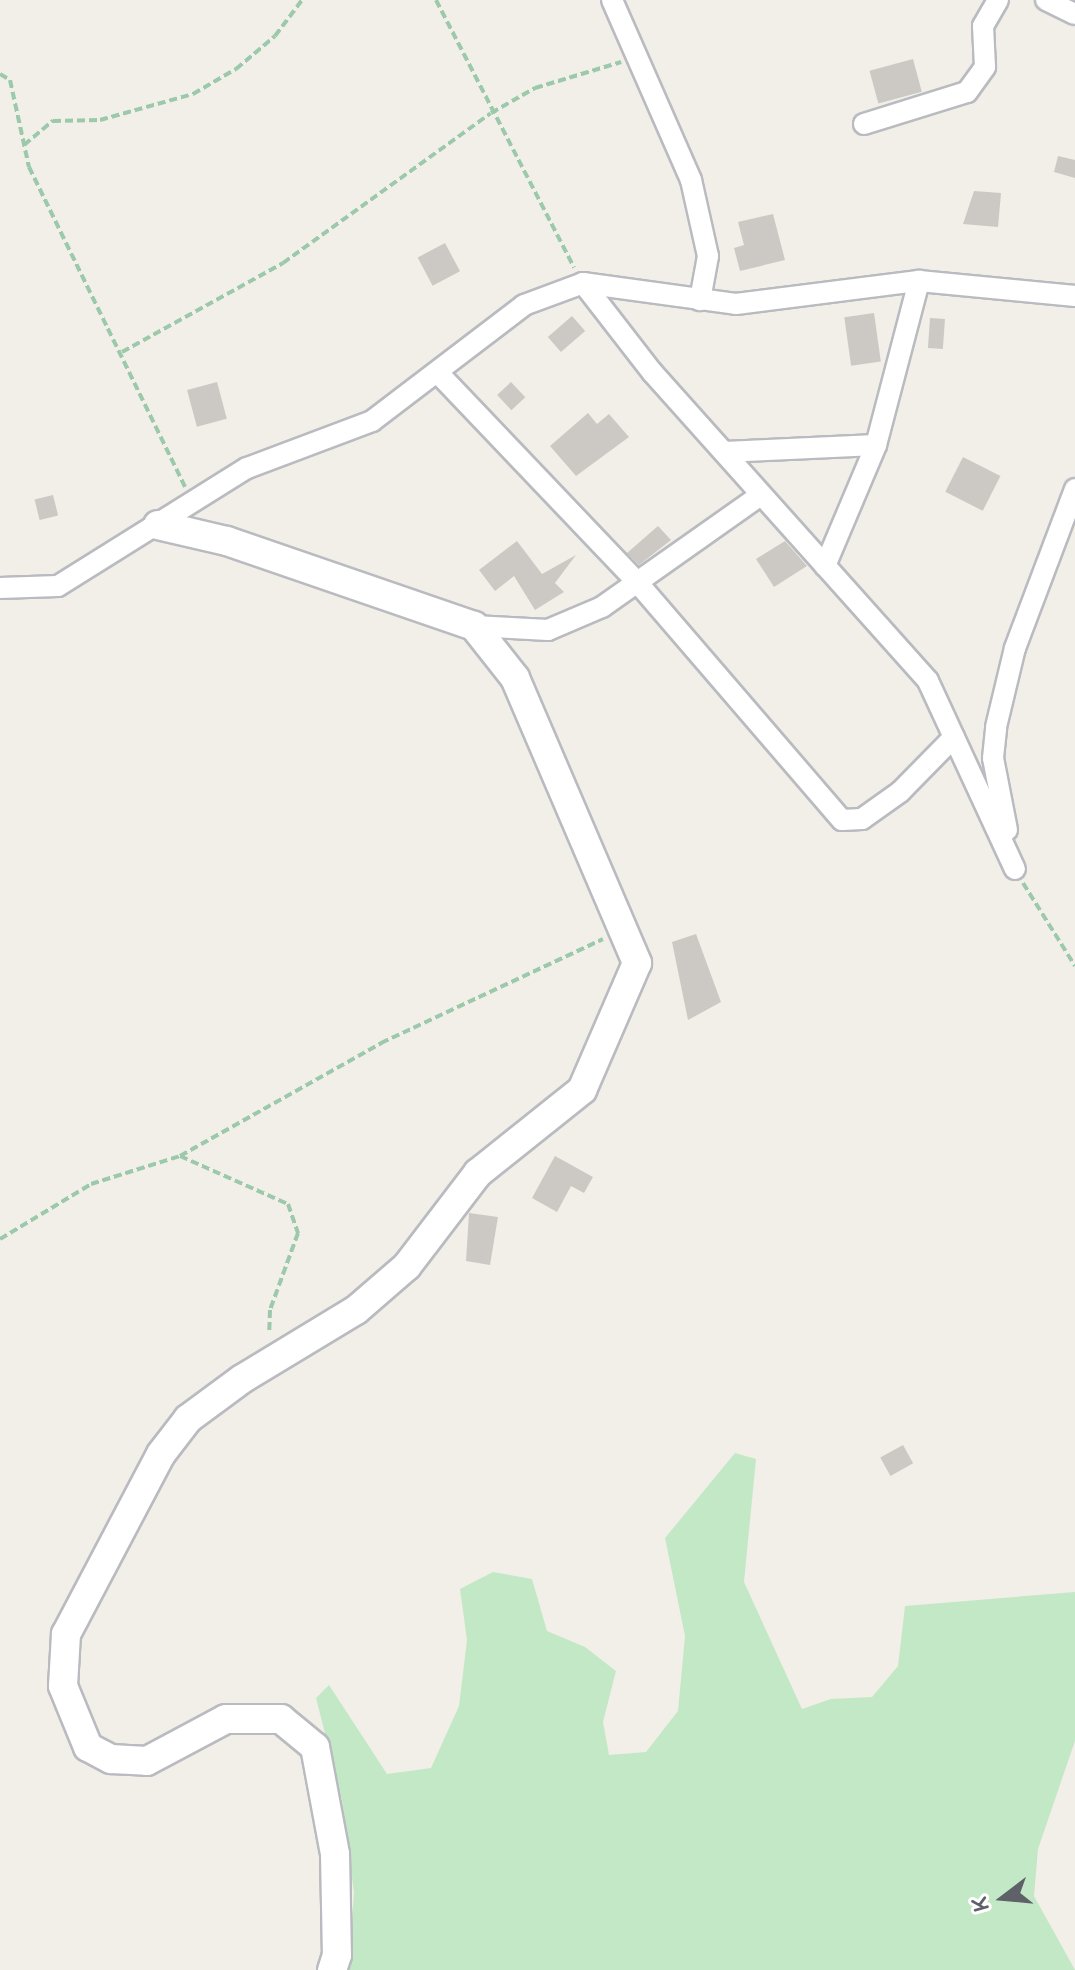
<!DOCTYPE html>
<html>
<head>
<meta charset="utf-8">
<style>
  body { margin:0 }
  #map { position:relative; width:1075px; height:1970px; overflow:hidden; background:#f1efe7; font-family:Quicksand,sans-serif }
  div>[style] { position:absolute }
  .green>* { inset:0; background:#c3e8c6 }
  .building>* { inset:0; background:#ccc9c4; transform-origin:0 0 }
  .path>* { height:4px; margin-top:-2px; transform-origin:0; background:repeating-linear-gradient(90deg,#9cc9ac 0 8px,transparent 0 12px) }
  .roads { filter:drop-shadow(2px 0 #b9bbc0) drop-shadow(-2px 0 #b9bbc0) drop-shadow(0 2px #b9bbc0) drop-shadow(0 -2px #b9bbc0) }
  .street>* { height:20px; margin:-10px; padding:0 10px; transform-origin:10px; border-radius:10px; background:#fff }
  .secondary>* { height:28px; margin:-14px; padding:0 14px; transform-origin:14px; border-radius:14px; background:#fff }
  span { translate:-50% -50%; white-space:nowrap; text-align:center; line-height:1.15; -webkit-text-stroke:7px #fff; paint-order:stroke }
  .north { position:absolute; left:963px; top:1858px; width:80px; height:80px; -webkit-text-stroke:6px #fff; paint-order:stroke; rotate:254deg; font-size:22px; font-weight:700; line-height:32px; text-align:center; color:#5e6167 }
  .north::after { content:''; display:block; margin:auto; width:28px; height:36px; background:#5e6167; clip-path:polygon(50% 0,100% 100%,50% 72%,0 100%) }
</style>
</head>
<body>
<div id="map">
  <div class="green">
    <div style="clip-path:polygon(735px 1453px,756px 1459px,744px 1582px,802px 1709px,831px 1699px,872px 1697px,898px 1666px,905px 1606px,1075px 1592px,1075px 1741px,1038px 1849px,1034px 1896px,1075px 1970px,348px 1970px,354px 1893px,342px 1800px,316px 1698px,329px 1685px,387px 1774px,431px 1768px,459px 1706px,467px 1640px,460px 1589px,493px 1572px,532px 1579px,547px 1631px,585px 1647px,616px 1671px,603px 1722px,609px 1755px,646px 1752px,678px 1711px,685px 1636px,665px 1538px)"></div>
  </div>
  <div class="building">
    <div style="left:913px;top:59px;width:34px;height:45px;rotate:75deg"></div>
    <div style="clip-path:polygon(1058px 156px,1075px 160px,1075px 178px,1054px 172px)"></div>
    <div style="clip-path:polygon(974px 191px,1001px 193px,998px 227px,963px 224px)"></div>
    <div style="clip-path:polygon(773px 214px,785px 260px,740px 271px,734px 248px,744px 245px,738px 222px)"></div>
    <div style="left:445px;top:243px;width:32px;height:31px;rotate:62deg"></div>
    <div style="left:874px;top:313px;width:49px;height:30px;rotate:82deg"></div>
    <div style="left:572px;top:316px;width:20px;height:32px;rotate:49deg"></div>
    <div style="left:930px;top:318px;width:15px;height:30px;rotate:4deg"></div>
    <div style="left:217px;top:382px;width:38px;height:31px;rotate:75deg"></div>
    <div style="left:511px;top:382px;width:21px;height:19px;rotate:47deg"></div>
    <div style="clip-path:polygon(588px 413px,597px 424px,609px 414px,629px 437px,576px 476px,550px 446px)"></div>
    <div style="left:963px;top:457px;width:42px;height:39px;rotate:27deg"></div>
    <div style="left:53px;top:495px;width:21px;height:19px;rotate:76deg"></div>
    <div style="clip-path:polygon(658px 526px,671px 540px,639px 565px,627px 553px)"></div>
    <div style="clip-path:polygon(517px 541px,542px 574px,576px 555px,555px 583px,564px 592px,535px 610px,514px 576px,495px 591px,479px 570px)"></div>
    <div style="clip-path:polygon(785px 541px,807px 566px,774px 587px,756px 559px)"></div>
    <div style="clip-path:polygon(696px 934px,721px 1002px,688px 1020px,672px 942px)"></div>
    <div style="clip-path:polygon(555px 1156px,593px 1177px,584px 1193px,571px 1186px,557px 1212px,532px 1198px)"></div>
    <div style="clip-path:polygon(469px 1213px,498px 1217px,490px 1265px,466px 1261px)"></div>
    <div style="left:903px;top:1445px;width:21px;height:26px;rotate:61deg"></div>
  </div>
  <div class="path">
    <div style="left:436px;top:0;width:301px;rotate:62.7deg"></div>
    <div style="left:0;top:74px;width:12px;rotate:31deg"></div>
    <div style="left:10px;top:80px;width:89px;rotate:77.7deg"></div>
    <div style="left:29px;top:167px;width:356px;rotate:64deg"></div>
    <div style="left:24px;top:145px;width:38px;rotate:-40deg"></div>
    <div style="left:53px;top:121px;width:47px;rotate:-1.2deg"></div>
    <div style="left:100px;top:120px;width:97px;rotate:-15.6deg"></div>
    <div style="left:193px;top:94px;width:50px;rotate:-30.2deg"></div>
    <div style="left:236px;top:69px;width:51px;rotate:-40.2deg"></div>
    <div style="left:275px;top:36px;width:45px;rotate:-53.1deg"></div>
    <div style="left:122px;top:352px;width:184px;rotate:-28.9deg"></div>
    <div style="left:283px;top:263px;width:256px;rotate:-35.8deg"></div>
    <div style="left:491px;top:113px;width:51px;rotate:-29.6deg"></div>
    <div style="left:535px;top:88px;width:90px;rotate:-16.8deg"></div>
    <div style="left:1023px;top:883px;width:98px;rotate:57.9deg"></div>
    <div style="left:180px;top:1156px;width:231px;rotate:-29.3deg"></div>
    <div style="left:381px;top:1043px;width:245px;rotate:-25.1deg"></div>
    <div style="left:0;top:1239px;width:106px;rotate:-31.1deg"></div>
    <div style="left:91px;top:1184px;width:93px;rotate:-17.5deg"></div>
    <div style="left:180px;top:1156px;width:118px;rotate:24deg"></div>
    <div style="left:288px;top:1204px;width:31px;rotate:71deg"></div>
    <div style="left:298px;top:1233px;width:82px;rotate:110deg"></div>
    <div style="left:270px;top:1310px;width:24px;rotate:92deg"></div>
  </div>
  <div class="roads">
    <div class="street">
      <div style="left:612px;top:0;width:197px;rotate:66.3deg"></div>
      <div style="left:691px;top:180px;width:78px;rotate:77.4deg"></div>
      <div style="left:708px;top:256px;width:45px;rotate:100.3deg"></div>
      <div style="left:1046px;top:0;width:32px;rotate:26deg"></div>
      <div style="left:864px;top:124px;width:108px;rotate:-17.3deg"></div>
      <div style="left:967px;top:92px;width:31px;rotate:-54deg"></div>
      <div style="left:985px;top:67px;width:41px;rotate:-92.8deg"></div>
      <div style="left:983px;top:26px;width:30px;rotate:-60deg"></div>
      <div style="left:583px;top:283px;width:113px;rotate:52.2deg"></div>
      <div style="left:652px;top:372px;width:414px;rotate:48.2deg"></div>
      <div style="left:928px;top:681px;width:207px;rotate:65.2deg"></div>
      <div style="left:440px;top:375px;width:286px;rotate:46.4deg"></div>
      <div style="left:637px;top:582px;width:314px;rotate:49.3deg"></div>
      <div style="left:842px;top:820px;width:20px;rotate:-3deg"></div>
      <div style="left:862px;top:819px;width:47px;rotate:-35.4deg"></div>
      <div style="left:900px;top:792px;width:77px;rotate:-45.5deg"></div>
      <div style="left:724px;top:452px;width:152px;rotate:-2.6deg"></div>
      <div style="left:825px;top:566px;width:131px;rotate:-67.1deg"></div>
      <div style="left:876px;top:445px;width:170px;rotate:-75.3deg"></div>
      <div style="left:0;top:588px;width:58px;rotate:-2deg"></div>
      <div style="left:58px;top:586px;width:223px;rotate:-32deg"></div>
      <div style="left:247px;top:468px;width:134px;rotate:-20.6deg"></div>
      <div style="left:372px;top:421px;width:191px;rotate:-37.3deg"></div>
      <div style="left:524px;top:305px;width:63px;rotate:-20.4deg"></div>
      <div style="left:583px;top:283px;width:154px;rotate:7.8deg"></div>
      <div style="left:736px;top:304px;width:184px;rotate:-7.2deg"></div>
      <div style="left:919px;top:281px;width:157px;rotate:5.5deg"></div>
      <div style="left:474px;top:626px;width:74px;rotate:3.1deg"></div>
      <div style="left:548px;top:630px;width:59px;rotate:-23.1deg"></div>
      <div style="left:602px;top:607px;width:194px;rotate:-35.2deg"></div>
      <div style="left:1007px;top:830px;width:73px;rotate:-101deg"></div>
      <div style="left:993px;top:758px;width:31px;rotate:-84deg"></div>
      <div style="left:996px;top:727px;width:81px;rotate:-76.5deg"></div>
      <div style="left:1015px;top:648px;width:170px;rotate:-69.3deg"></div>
    </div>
    <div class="secondary">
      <div style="left:158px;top:525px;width:71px;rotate:13.1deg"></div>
      <div style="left:227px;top:541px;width:261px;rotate:19deg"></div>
      <div style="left:474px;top:626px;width:66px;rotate:51.7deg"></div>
      <div style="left:515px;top:678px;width:310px;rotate:66.8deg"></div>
      <div style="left:637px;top:963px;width:138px;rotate:113.4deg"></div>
      <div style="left:582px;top:1090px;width:133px;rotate:141.4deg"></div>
      <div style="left:478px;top:1173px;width:117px;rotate:127.4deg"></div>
      <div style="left:407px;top:1266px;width:67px;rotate:139.2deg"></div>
      <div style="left:356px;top:1310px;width:133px;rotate:148.8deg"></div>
      <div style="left:242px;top:1379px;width:67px;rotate:143.5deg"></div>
      <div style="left:188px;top:1419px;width:44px;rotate:127.6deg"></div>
      <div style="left:161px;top:1454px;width:204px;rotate:117.8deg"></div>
      <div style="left:66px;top:1634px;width:52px;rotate:93.3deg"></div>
      <div style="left:63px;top:1686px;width:66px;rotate:67.7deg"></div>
      <div style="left:88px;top:1747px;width:26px;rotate:28deg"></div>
      <div style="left:111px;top:1759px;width:36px;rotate:3deg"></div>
      <div style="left:147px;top:1761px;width:89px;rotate:-28deg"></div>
      <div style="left:226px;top:1719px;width:55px"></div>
      <div style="left:281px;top:1719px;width:44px;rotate:39.5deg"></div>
      <div style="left:315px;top:1747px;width:109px;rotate:79.4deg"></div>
      <div style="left:335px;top:1854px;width:101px;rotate:88.9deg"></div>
      <div style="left:337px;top:1955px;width:16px;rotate:108deg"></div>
    </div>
  </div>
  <div class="north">K</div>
</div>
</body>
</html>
